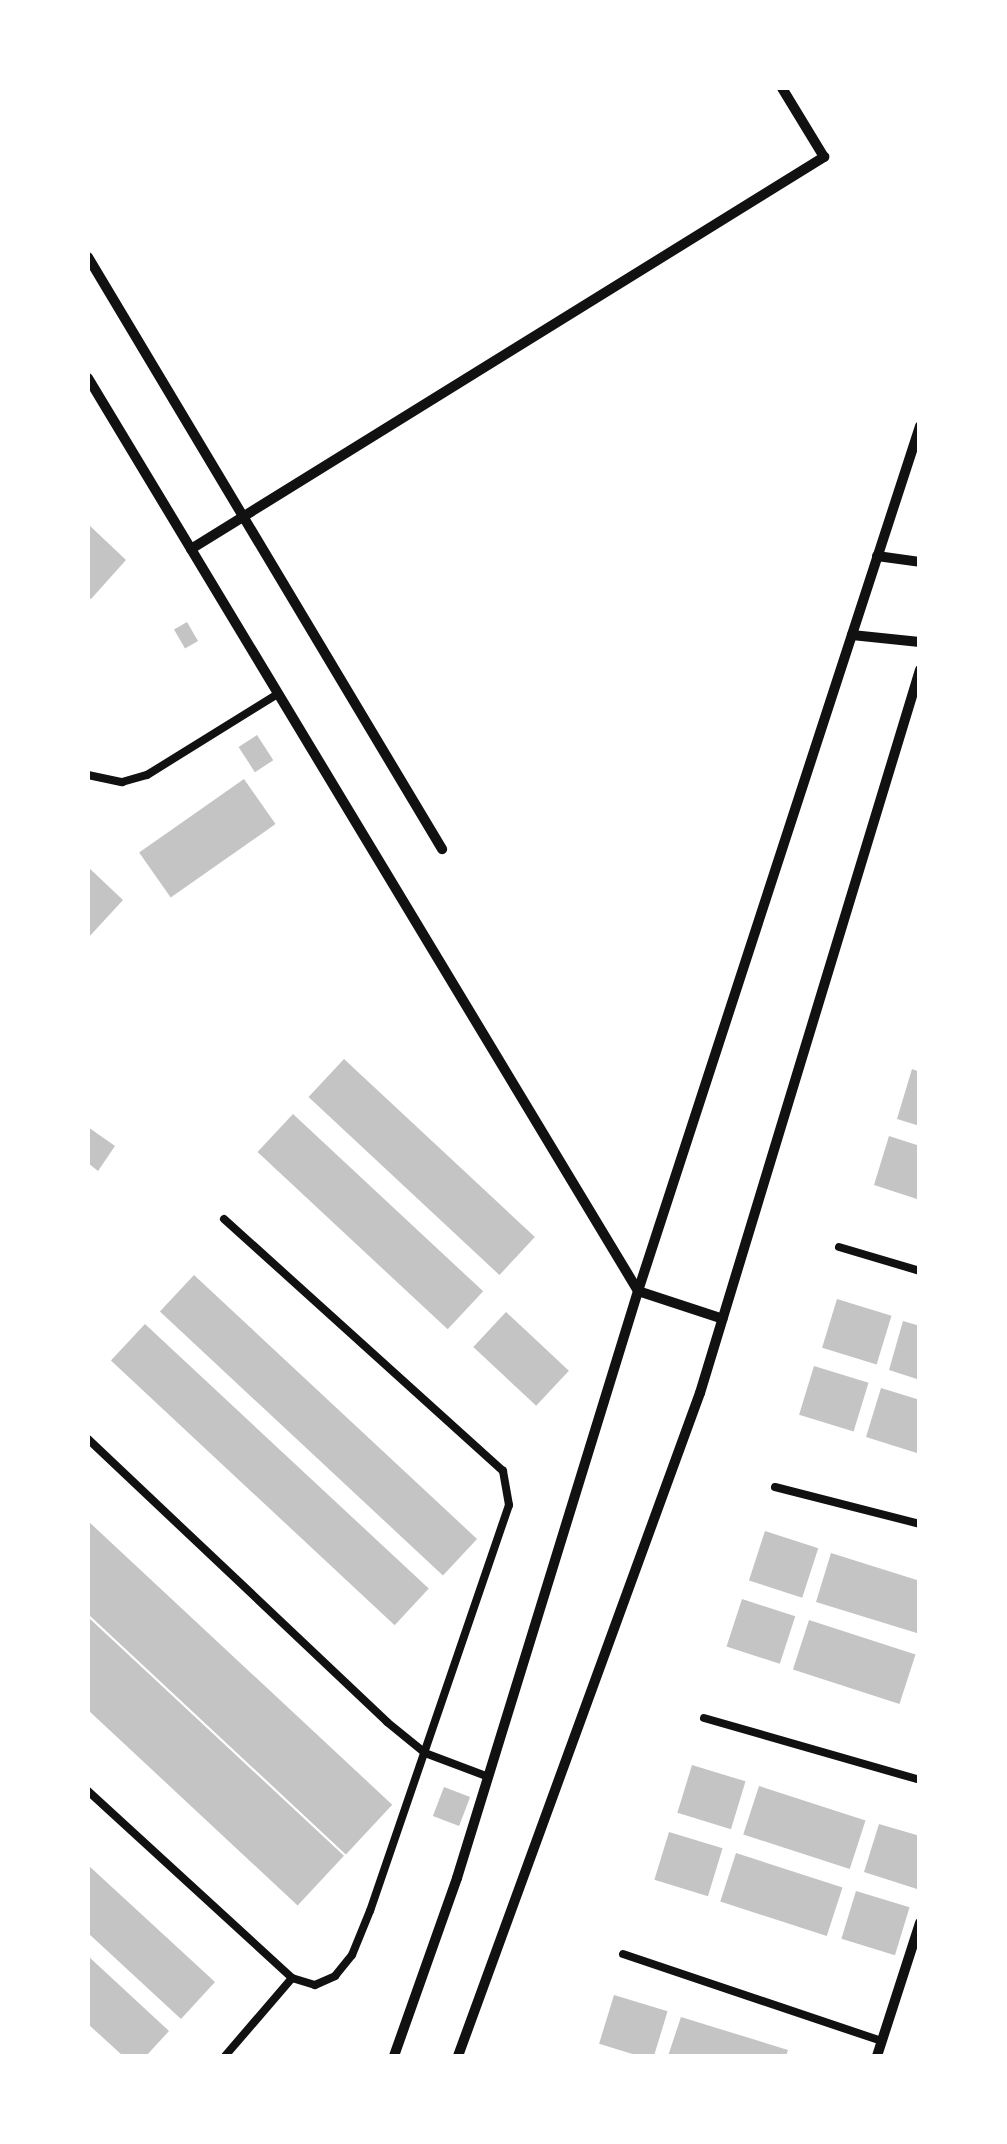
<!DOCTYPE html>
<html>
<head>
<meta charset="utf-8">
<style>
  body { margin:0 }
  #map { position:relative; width:1007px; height:2144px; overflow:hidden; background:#fff; font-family:Signika,sans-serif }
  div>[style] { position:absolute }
  .building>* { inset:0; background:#c4c4c4; transform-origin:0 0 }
  .service>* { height:8px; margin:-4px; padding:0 4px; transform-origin:4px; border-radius:4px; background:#111 }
  .minor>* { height:10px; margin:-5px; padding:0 5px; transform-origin:5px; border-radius:5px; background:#111 }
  span { translate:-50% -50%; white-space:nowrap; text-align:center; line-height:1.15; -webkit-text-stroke:9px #fff; paint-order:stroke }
  .frame { position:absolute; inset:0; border:90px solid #fff; pointer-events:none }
</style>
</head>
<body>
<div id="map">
  <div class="building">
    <div style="clip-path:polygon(88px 524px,126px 560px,91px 599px,88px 596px)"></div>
    <div style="left:187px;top:622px;width:22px;height:15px;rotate:60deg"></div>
    <div style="left:257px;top:735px;width:30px;height:22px;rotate:57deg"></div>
    <div style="left:244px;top:779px;width:55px;height:128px;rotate:55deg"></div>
    <div style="clip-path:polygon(88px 867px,123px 900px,88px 938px)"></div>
    <div style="left:344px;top:1059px;width:261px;height:52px;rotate:43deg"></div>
    <div style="clip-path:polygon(912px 1069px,920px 1072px,920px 1126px,897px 1119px)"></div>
    <div style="left:293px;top:1114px;width:260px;height:52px;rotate:43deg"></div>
    <div style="clip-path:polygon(88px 1127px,115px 1146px,98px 1171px,88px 1163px)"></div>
    <div style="clip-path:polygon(889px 1136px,920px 1146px,920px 1200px,874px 1185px)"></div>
    <div style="left:194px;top:1275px;width:387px;height:50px;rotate:43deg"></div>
    <div style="left:837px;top:1299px;width:57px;height:51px;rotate:17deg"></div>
    <div style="left:506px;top:1312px;width:86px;height:48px;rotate:43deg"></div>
    <div style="clip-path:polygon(903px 1321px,920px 1326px,920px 1380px,889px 1370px)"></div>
    <div style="left:145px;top:1324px;width:388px;height:50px;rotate:43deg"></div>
    <div style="left:814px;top:1366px;width:57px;height:51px;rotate:17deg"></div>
    <div style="clip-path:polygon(881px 1388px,920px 1400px,920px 1454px,866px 1437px)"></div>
    <div style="left:88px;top:1521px;width:416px;height:68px;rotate:43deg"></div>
    <div style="left:765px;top:1531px;width:56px;height:52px;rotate:18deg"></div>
    <div style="clip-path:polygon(831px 1553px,920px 1581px,920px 1634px,816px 1602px)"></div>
    <div style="left:742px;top:1599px;width:56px;height:50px;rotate:18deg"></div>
    <div style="left:88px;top:1617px;width:350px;height:68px;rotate:43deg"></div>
    <div style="left:809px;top:1620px;width:112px;height:52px;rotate:18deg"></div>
    <div style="left:692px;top:1765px;width:56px;height:50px;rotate:17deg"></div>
    <div style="left:759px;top:1786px;width:112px;height:51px;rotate:18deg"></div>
    <div style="left:444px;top:1787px;width:28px;height:31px;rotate:21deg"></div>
    <div style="clip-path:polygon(879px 1824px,920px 1836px,917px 1889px,864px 1872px)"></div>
    <div style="left:669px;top:1832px;width:56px;height:50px;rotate:17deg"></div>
    <div style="left:736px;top:1853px;width:112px;height:51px;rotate:18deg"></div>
    <div style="clip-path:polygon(88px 1865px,215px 1982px,181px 2019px,88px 1933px)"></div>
    <div style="left:856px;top:1891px;width:56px;height:50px;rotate:17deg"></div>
    <div style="clip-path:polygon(88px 1956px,169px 2031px,146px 2056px,123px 2056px,88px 2024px)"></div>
    <div style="left:614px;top:1995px;width:56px;height:51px;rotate:17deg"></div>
    <div style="clip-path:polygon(681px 2017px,788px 2050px,786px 2056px,668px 2056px)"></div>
  </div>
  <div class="service">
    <div style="left:88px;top:775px;width:35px;rotate:12deg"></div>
    <div style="left:122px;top:782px;width:26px;rotate:-16deg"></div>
    <div style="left:147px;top:775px;width:152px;rotate:-31.8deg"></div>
    <div style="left:839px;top:1247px;width:84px;rotate:16.5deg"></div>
    <div style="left:88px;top:1439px;width:412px;rotate:43.4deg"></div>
    <div style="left:387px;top:1722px;width:49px;rotate:39.2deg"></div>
    <div style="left:425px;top:1753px;width:68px;rotate:20.6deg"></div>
    <div style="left:775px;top:1487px;width:150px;rotate:14.3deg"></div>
    <div style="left:704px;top:1718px;width:225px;rotate:16deg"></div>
    <div style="left:88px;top:1791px;width:277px;rotate:42.5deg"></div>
    <div style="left:292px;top:1978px;width:24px;rotate:17deg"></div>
    <div style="left:315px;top:1985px;width:22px;rotate:-24deg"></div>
    <div style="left:335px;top:1976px;width:27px;rotate:-51deg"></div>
    <div style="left:352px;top:1955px;width:48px;rotate:-67.8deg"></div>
    <div style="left:370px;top:1911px;width:429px;rotate:-71.1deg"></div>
    <div style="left:509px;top:1505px;width:35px;rotate:-100deg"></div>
    <div style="left:503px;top:1471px;width:376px;rotate:-137.9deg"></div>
    <div style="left:623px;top:1954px;width:273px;rotate:18.6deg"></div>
    <div style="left:225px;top:2056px;width:103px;rotate:-49.3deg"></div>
  </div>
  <div class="minor">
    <div style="left:88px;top:257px;width:690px;rotate:59.12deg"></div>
    <div style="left:88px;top:378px;width:1066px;rotate:58.93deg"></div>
    <div style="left:638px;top:1291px;width:89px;rotate:18.2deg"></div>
    <div style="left:191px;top:549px;width:745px;rotate:-31.77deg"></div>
    <div style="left:824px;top:157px;width:81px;rotate:-121.3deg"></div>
    <div style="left:877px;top:556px;width:43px;rotate:7.9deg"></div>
    <div style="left:852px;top:635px;width:68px;rotate:5.9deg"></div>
    <div style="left:394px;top:2056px;width:189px;rotate:-70.5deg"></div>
    <div style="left:457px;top:1878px;width:614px;rotate:-72.86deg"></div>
    <div style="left:638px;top:1291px;width:910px;rotate:-71.94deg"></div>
    <div style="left:458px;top:2056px;width:706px;rotate:-69.95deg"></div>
    <div style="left:700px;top:1393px;width:756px;rotate:-73.08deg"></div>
    <div style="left:877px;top:2056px;width:140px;rotate:-72.1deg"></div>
  </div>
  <div class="frame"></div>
</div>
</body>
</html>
